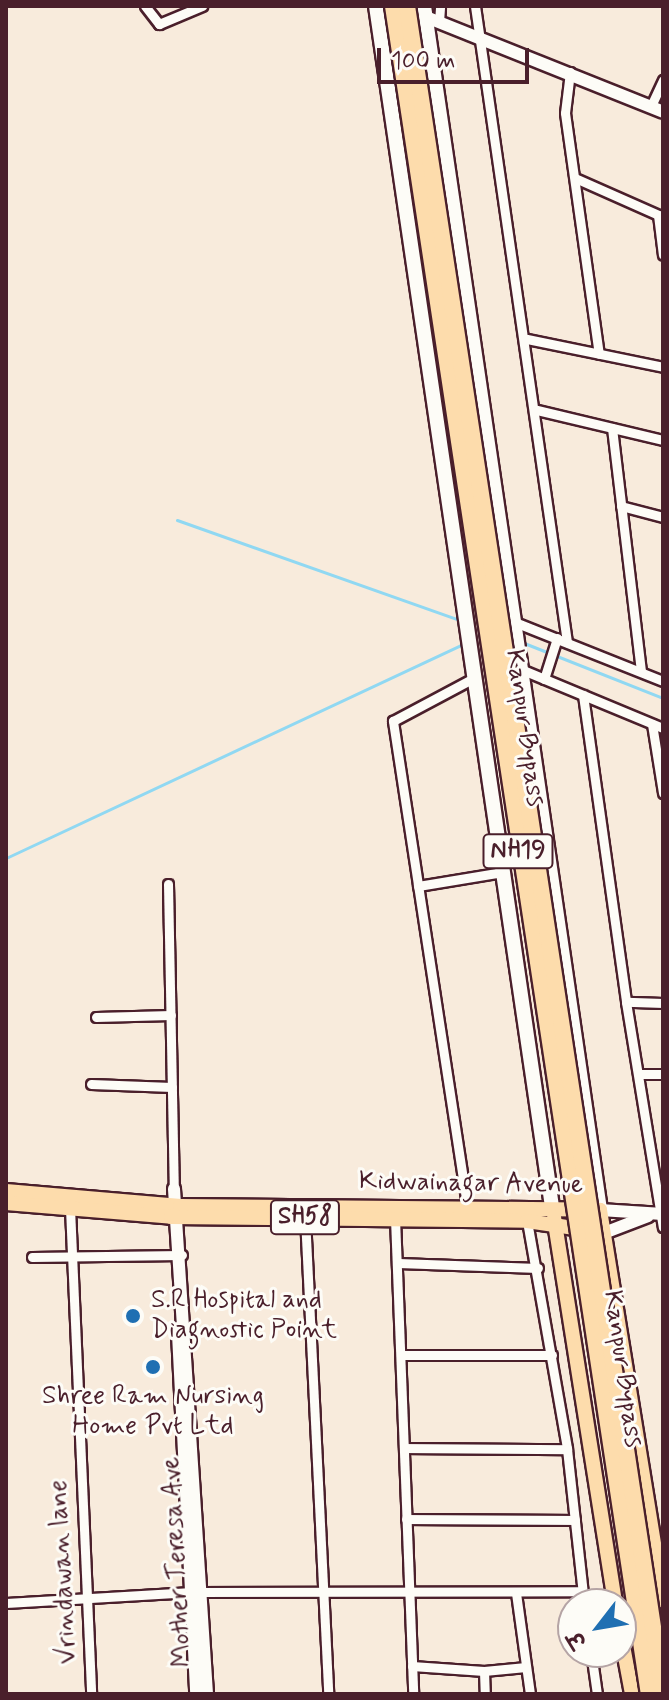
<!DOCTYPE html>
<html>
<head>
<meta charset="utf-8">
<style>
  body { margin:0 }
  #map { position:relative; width:669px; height:1700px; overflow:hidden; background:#f8ebdc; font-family:Mynerve,"Playpen Sans Deva",sans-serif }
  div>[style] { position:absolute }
  .stream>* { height:3px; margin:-1.5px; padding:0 1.5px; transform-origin:1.5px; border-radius:1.5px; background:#90d8f2 }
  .roads { filter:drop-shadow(2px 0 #4a1f2b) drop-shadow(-2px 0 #4a1f2b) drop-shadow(0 2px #4a1f2b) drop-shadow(0 -2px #4a1f2b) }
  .minor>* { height:9px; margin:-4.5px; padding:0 4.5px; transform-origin:4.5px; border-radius:4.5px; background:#fdfcf7 }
  .tertiary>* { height:12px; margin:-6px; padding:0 6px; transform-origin:6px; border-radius:6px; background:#fdfcf7 }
  .secondary>* { height:14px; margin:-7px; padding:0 7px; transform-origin:7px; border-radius:7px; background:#fdfcf7 }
  .primary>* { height:14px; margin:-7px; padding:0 7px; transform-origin:7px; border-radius:7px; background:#fddcac }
  .bridges { filter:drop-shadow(2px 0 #4a1f2b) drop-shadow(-2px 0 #4a1f2b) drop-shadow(0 2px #4a1f2b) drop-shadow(0 -2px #4a1f2b) }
  .trunk-bridge>* { height:16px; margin:-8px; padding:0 8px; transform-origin:8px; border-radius:8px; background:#fddcac }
  .dots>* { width:22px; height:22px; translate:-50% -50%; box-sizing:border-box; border:4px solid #fdfcf7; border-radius:50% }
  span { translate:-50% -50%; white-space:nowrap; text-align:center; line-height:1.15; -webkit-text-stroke:6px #fdfcf7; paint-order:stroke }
  .shield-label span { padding:2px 6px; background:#fdfcf7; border:2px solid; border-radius:6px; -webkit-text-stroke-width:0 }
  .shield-label { font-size:24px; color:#4a1f2b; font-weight:700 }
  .street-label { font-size:26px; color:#4a1f2b }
  .poi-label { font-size:26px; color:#4a1f2b }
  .left { translate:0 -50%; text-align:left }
  .frame { position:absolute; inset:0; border:8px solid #4a1f2b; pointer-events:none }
  .north { position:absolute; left:557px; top:1588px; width:80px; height:80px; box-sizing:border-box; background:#fdfcf7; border:2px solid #b5a4a5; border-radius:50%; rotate:239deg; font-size:22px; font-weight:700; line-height:32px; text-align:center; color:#4a1f2b }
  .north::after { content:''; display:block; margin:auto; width:28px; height:36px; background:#1f6fb2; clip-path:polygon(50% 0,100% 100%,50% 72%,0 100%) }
  .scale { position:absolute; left:377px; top:48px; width:152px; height:36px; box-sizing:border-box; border:4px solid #4a1f2b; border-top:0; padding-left:10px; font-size:24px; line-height:28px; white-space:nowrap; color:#4a1f2b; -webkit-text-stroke:6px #fdfcf7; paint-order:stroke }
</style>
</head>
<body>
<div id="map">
  <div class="stream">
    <div style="left:177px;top:520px;width:300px;rotate:19.5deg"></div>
    <div style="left:524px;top:643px;width:149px;rotate:21.6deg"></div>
    <div style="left:6px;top:858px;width:505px;rotate:-25.09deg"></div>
  </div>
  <div class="roads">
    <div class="minor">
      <div style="left:145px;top:6px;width:23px;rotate:52deg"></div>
      <div style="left:159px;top:24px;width:47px;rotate:-22.7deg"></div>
      <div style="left:475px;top:6px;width:643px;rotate:81.77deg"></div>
      <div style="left:439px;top:22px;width:16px;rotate:-86deg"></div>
      <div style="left:570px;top:72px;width:41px;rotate:97deg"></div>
      <div style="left:565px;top:113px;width:243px;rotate:82deg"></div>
      <div style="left:651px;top:106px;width:29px;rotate:-65deg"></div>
      <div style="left:575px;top:178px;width:96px;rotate:23.9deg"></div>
      <div style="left:658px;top:215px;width:40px;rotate:82.9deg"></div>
      <div style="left:527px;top:339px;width:139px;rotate:11.6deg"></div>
      <div style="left:537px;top:410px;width:130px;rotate:13.4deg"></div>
      <div style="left:612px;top:428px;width:245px;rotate:83.2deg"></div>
      <div style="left:621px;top:506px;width:43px;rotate:14.7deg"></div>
      <div style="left:512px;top:621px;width:162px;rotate:21.7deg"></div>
      <div style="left:518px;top:668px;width:157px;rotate:22.5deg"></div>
      <div style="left:544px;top:679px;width:43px;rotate:-72.4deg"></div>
      <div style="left:583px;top:695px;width:310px;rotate:82deg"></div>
      <div style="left:652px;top:724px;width:70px;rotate:80.9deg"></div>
      <div style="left:168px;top:884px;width:305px;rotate:88.9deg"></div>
      <div style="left:418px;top:886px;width:86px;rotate:-9.4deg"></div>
      <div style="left:663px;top:1003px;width:37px;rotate:-178deg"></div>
      <div style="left:626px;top:1002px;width:228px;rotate:80.7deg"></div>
      <div style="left:96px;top:1017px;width:75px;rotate:-1.5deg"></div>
      <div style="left:640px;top:1074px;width:23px"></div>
      <div style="left:91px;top:1084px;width:81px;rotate:2.1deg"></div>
      <div style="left:467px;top:1205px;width:490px;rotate:-98.7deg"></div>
      <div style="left:393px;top:721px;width:92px;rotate:-28deg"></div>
      <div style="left:70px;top:1208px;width:486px;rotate:87.5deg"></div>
      <div style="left:305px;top:1217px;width:478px;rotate:87.2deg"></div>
      <div style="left:395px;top:1218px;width:476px;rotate:87.8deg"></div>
      <div style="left:527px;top:1221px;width:231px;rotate:80deg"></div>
      <div style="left:32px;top:1257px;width:150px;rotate:-0.8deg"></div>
      <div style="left:398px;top:1263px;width:140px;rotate:2deg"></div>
      <div style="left:401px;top:1355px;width:151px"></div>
      <div style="left:404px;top:1448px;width:163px;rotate:0.4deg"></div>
      <div style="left:567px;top:1449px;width:156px;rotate:83.7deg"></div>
      <div style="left:406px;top:1519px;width:169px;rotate:0.3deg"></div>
      <div style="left:516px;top:1593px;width:102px;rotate:82.1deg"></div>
      <div style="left:6px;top:1603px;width:186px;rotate:-3.4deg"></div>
      <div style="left:192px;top:1592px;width:390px;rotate:-0.1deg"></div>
      <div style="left:591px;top:1652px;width:42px;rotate:81.9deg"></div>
      <div style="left:412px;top:1666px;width:72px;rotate:4deg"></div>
      <div style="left:484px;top:1671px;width:23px;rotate:88deg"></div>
      <div style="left:484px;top:1671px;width:42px;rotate:-5.4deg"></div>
    </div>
    <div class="tertiary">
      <div style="left:426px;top:17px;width:255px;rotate:21.8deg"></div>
      <div style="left:174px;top:1189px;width:506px;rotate:86.26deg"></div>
      <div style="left:600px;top:1210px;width:63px;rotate:3.6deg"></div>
      <div style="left:604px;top:1233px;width:47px;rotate:-21.1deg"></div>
      <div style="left:178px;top:1334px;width:360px;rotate:87.1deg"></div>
    </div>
    <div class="secondary">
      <div style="left:376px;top:6px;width:1214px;rotate:81.66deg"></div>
      <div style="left:424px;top:6px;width:1217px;rotate:81.68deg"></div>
    </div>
    <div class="primary">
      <div style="left:6px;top:1191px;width:175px;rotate:4.9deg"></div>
      <div style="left:180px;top:1206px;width:420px;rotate:0.5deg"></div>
      <div style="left:600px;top:1210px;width:396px;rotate:80.8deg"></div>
      <div style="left:6px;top:1203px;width:166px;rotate:4.8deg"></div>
      <div style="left:171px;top:1217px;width:356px;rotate:0.6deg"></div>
      <div style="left:527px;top:1221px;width:62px;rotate:8.4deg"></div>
      <div style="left:554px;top:1217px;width:392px;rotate:81deg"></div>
      <div style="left:621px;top:1635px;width:60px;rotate:79.4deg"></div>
    </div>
  </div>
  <div class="bridges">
    <div class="trunk-bridge">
      <div style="left:393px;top:6px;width:1707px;rotate:81.38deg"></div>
      <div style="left:407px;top:6px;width:1706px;rotate:81.37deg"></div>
    </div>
  </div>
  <div class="dots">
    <div style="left:133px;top:1316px;background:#1f6fb2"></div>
    <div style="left:153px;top:1367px;background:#1f6fb2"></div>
  </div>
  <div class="shield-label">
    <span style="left:518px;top:851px">NH19</span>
    <span style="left:305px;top:1217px">SH58</span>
  </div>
  <div class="street-label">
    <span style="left:524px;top:728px;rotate:82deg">Kanpur Bypass</span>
    <span style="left:471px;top:1184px;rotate:1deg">Kidwainagar Avenue</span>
    <span style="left:622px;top:1369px;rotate:82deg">Kanpur Bypass</span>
    <span style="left:178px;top:1562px;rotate:-93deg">Mother Teresa Ave</span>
    <span style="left:64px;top:1572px;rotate:-93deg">Vrindawan lane</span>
  </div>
  <div class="poi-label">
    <span class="left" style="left:151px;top:1316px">S.R Hospital and<br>Diagnostic Point</span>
    <span style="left:153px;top:1412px">Shree Ram Nursing<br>Home Pvt Ltd</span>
  </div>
  <div class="frame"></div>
  <div class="north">उ</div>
  <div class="scale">100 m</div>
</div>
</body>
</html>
